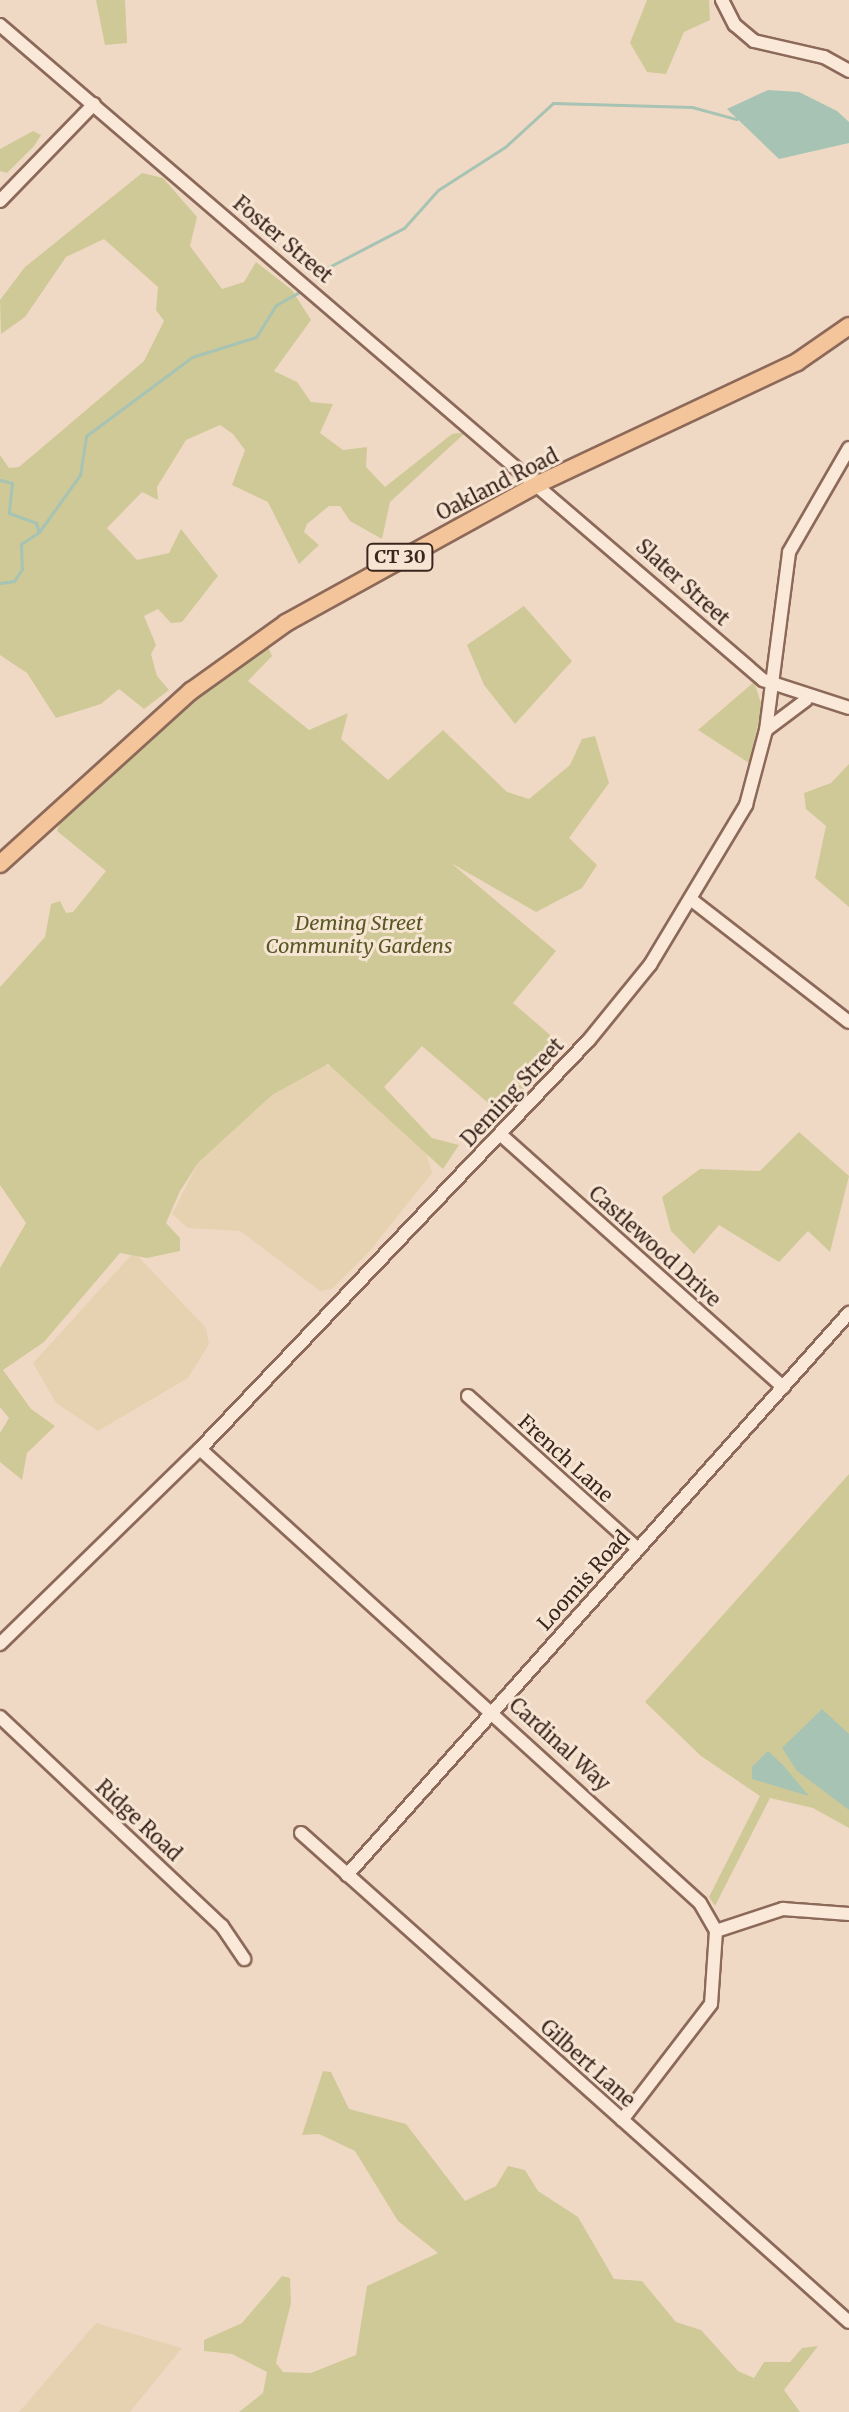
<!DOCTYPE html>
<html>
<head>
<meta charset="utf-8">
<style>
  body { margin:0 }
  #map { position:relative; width:849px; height:2412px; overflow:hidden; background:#f0d9c4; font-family:Merriweather,serif }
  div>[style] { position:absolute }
  .farmland>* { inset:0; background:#e6d2b1 }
  .green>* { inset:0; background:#cfc997 }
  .water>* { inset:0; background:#a6c3b4 }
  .stream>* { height:3px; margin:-1.5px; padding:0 1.5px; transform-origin:1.5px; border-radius:1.5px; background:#a6c3b4 }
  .roads { filter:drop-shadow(2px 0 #8c6959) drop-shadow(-2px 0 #8c6959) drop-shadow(0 2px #8c6959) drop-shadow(0 -2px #8c6959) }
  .minor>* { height:12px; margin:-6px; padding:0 6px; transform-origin:6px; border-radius:6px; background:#fae8d8 }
  .major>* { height:16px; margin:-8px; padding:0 8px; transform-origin:8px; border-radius:8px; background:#f4c59b }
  span { translate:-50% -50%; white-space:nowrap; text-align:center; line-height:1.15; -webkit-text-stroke:6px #f7e5d4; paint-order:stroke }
  .shield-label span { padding:2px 6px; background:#f7e5d4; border:2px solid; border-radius:6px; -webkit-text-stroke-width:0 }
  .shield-label { font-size:18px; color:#3b261e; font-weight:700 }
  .street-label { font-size:20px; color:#3b261e }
  .park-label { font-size:20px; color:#575824; font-style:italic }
</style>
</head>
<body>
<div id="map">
  <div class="farmland">
    <div style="clip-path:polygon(320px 1064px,337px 1068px,425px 1149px,432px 1173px,369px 1252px,332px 1289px,320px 1291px,240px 1231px,188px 1228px,172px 1214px,198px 1163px,272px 1095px)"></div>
    <div style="clip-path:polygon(134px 1252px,206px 1328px,209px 1344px,188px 1378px,98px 1431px,56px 1403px,33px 1363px)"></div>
    <div style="clip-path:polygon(96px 2323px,182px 2348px,130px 2412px,19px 2412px)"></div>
  </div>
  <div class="green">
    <div style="clip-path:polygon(96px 0,125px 0,127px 43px,105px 45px)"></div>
    <div style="clip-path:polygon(647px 0,709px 0,710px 20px,684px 32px,666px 74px,647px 72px,630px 43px)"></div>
    <div style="clip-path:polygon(33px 131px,41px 135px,34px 146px,7px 173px,0 171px,0 149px)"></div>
    <div style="clip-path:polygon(142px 173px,163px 178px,197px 217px,190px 246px,222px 289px,244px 282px,256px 262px,292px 290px,311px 320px,274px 371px,297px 382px,311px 402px,333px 404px,320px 433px,343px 450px,367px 447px,366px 467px,385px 487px,452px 434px,466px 432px,390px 502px,382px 539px,350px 521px,340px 506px,329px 506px,307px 524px,304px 532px,319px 545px,299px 564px,268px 502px,232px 485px,245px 450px,233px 434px,220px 425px,186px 440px,157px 487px,158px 500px,142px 492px,107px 528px,137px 560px,169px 553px,181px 529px,218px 576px,182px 622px,171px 623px,158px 609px,144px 616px,156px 645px,151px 654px,157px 676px,169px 690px,144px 709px,119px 689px,101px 704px,56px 718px,27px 673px,0 655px,0 455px,9px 468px,19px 467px,144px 361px,164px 321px,156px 310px,158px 287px,104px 239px,66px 257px,25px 317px,1px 334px,0 300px,25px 267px)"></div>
    <div style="clip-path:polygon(524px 606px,572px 661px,515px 724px,484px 685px,467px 645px)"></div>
    <div style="clip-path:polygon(267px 645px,272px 656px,248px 681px,309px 730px,348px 713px,341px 739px,388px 780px,443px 730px,507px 792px,529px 799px,570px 765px,582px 739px,595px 736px,609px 783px,569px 838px,597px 865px,582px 888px,536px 912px,451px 863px,556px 951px,513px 1003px,564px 1047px,501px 1114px,422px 1046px,384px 1087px,432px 1138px,459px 1145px,443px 1169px,328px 1064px,272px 1095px,198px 1163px,180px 1191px,166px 1223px,180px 1238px,180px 1251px,147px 1258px,120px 1253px,44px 1342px,3px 1370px,31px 1409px,55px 1426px,27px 1453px,22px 1480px,0 1462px,0 1433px,9px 1418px,0 1407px,0 1268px,26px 1223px,0 1185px,0 987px,45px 937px,51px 904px,60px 901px,66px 913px,73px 912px,106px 871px,57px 831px,61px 820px,229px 664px)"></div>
    <div style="clip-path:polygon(754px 682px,762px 706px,749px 763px,698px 730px)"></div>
    <div style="clip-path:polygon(849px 764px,849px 907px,815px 878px,826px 826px,806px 809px,804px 793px,831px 783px)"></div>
    <div style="clip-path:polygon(799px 1132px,849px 1176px,830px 1252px,808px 1231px,779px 1262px,719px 1225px,694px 1254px,671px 1231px,662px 1197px,700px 1169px,760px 1171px)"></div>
    <div style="clip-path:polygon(849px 1474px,849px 1828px,813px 1808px,770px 1798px,715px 1906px,709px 1897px,760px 1796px,701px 1756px,645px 1702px)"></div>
    <div style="clip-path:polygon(323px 2071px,331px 2072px,349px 2109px,406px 2124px,465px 2201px,496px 2186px,508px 2166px,525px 2170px,538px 2191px,578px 2217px,614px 2279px,642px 2281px,676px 2322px,701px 2330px,738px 2371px,754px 2378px,764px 2362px,790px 2362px,802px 2348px,818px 2346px,784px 2390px,800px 2412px,239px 2412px,263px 2393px,267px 2372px,232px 2354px,204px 2351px,204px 2340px,242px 2323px,282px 2276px,290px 2278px,291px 2303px,276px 2363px,283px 2372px,311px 2373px,356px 2355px,367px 2286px,438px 2253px,398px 2221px,355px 2151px,319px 2134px,302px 2135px)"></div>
  </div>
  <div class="water">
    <div style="clip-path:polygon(768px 90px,799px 92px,837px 111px,849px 122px,849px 143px,779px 159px,727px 109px)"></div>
    <div style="clip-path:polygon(822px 1709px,849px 1734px,849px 1810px,797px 1771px,782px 1748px)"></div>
    <div style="clip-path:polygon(768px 1751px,783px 1765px,809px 1796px,752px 1779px,752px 1767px)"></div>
  </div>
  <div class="stream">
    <div style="left:321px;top:271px;width:93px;rotate:-27.4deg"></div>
    <div style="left:404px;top:228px;width:51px;rotate:-48.2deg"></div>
    <div style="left:438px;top:190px;width:80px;rotate:-32.7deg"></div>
    <div style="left:505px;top:147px;width:65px;rotate:-42.5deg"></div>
    <div style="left:553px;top:103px;width:139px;rotate:1.6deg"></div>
    <div style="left:692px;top:107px;width:46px;rotate:15.3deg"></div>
    <div style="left:0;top:480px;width:12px;rotate:14deg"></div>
    <div style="left:12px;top:483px;width:30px;rotate:96deg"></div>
    <div style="left:9px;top:513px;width:29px;rotate:20deg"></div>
    <div style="left:36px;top:523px;width:9px;rotate:72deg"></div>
    <div style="left:39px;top:532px;width:22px;rotate:146deg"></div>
    <div style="left:21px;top:544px;width:25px;rotate:88deg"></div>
    <div style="left:22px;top:569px;width:14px;rotate:124deg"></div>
    <div style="left:14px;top:581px;width:14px;rotate:172deg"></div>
    <div style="left:39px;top:532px;width:70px;rotate:-54.3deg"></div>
    <div style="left:80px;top:475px;width:39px;rotate:-81deg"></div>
    <div style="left:86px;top:436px;width:132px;rotate:-36.7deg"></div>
    <div style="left:192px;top:357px;width:67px;rotate:-17.4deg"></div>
    <div style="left:256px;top:337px;width:38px;rotate:-58deg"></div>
    <div style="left:276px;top:305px;width:26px;rotate:-29deg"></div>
  </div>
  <div class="roads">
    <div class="minor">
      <div style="left:722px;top:0;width:28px;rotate:63deg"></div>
      <div style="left:735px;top:25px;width:25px;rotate:40deg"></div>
      <div style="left:754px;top:41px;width:72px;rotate:12.9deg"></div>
      <div style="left:824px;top:57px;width:29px;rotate:29deg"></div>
      <div style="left:0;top:25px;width:1006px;rotate:40.64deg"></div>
      <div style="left:763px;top:680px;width:90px;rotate:18deg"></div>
      <div style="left:0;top:201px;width:135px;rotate:-45.9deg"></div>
      <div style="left:766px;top:730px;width:50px;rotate:-36.9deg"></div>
      <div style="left:693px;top:901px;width:197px;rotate:37.8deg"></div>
      <div style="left:500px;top:1134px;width:380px;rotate:41.8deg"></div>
      <div style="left:468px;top:1396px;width:229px;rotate:42deg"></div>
      <div style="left:200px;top:1449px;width:675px;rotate:42.24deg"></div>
      <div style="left:700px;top:1903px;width:32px;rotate:60deg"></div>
      <div style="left:716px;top:1931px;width:73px;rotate:93.9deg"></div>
      <div style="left:711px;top:2004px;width:146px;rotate:127.5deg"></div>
      <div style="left:0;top:1644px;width:279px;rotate:-44.3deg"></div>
      <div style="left:200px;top:1449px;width:564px;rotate:-46.44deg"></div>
      <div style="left:589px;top:1040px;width:97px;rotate:-50.9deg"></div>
      <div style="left:650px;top:965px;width:187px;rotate:-59deg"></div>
      <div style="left:746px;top:805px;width:78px;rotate:-75.1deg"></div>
      <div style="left:766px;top:730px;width:179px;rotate:-82.6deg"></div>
      <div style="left:789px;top:552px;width:120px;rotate:-60deg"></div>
      <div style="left:0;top:1717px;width:305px;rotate:43.3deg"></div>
      <div style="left:222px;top:1926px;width:40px;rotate:56deg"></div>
      <div style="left:301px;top:1833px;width:734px;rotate:41.74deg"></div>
      <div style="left:347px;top:1875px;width:754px;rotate:-48.23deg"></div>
      <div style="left:716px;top:1931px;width:71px;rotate:-18.2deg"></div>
      <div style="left:783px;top:1909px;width:66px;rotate:4.3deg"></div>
    </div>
    <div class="major">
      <div style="left:0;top:864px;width:258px;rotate:-42.2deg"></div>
      <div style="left:191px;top:691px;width:117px;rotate:-35.6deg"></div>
      <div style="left:286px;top:623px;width:290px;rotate:-28.9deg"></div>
      <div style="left:540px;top:483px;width:284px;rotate:-25.2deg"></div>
      <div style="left:797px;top:362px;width:63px;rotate:-34.7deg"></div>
    </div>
  </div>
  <div class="shield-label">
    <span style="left:400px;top:557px">CT 30</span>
  </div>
  <div class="street-label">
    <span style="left:283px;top:239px;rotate:40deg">Foster Street</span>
    <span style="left:497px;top:484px;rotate:-27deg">Oakland Road</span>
    <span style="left:683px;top:582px;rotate:42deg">Slater Street</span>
    <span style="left:512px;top:1092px;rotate:-47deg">Deming Street</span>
    <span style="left:655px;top:1246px;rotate:42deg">Castlewood Drive</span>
    <span style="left:566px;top:1458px;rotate:42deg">French Lane</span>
    <span style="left:583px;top:1580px;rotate:-48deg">Loomis Road</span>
    <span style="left:560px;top:1744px;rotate:42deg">Cardinal Way</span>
    <span style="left:139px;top:1820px;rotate:43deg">Ridge Road</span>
    <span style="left:588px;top:2063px;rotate:42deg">Gilbert Lane</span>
  </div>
  <div class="park-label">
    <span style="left:359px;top:934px">Deming Street<br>Community Gardens</span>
  </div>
</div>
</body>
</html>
